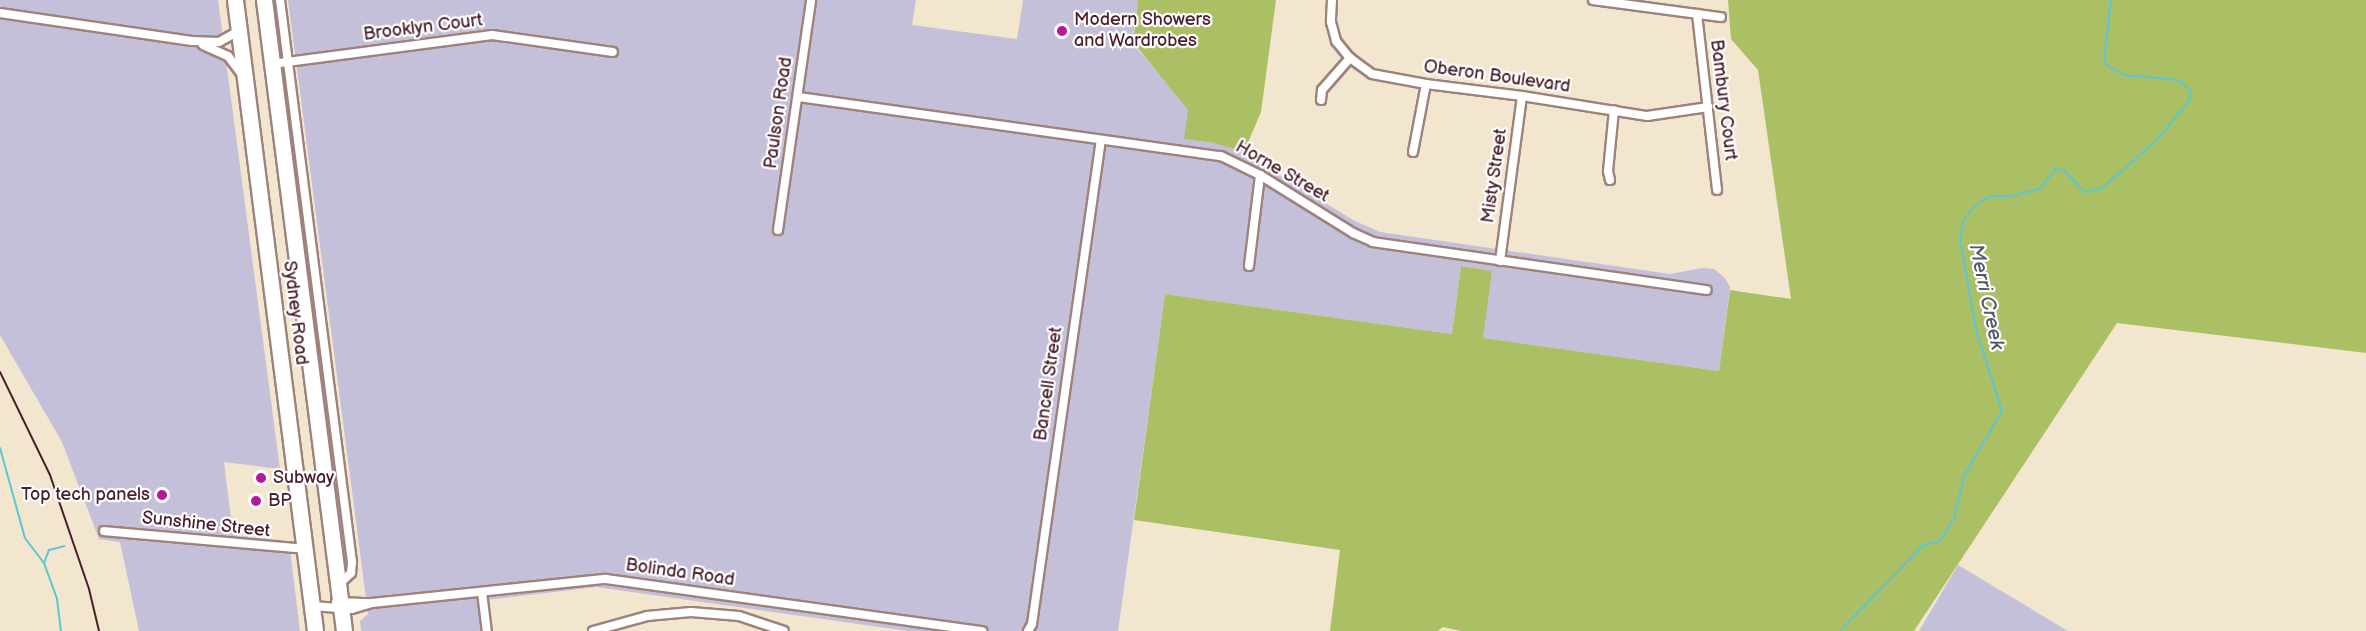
<!DOCTYPE html>
<html>
<head>
<meta charset="utf-8">
<style>
	body { margin:0 }
	#map { position:relative; width:2366px; height:631px; overflow:hidden; background:#f3e6ce; font-family:"Balsamiq Sans",sans-serif }
	div>[style] { position:absolute }
	.industrial>* { inset:0; background:#c5c0da }
	.green>* { inset:0; background:#abc065 }
	.stream>* { height:2px; margin:-1px; padding:0 1px; transform-origin:1px; border-radius:1px; background:#5bc6d5 }
	.roads { filter:drop-shadow(2px 0 #9e827c) drop-shadow(-2px 0 #9e827c) drop-shadow(0 2px #9e827c) drop-shadow(0 -2px #9e827c) }
	.street>* { height:8px; margin:-4px; padding:0 4px; transform-origin:4px; border-radius:4px; background:#fff }
	.highway>* { height:15px; margin:-7.5px; padding:0 7.5px; transform-origin:7.5px; border-radius:7.5px; background:#fff }
	.rail>* { height:2px; margin:-1px; padding:0 1px; transform-origin:1px; border-radius:1px; background:#4a1f2b }
	.dots>* { width:16px; height:16px; translate:-50% -50%; box-sizing:border-box; border:3px solid #fff; border-radius:50% }
	span { translate:-50% -50%; white-space:nowrap; text-align:center; line-height:1.15; -webkit-text-stroke:4.5px #fff; paint-order:stroke }
	.poi-label { font-size:18px; color:#4a1f2b }
	.left { translate:0 -50%; text-align:left }
	.right { translate:-100% -50%; text-align:right }
	.street-label { font-size:18px; color:#4a1f2b }
	.water-label { font-size:20px; color:#505966; font-style:italic }
</style>
</head>
<body>
<div id="map">
	<div class="industrial">
		<i style="clip-path:polygon(0 0,218px 0,280px 469px,224px 462px,233px 535px,289px 541px,300px 631px,139px 631px,120px 542px,99px 539px,62px 442px,0 335px)"></i>
		<i style="clip-path:polygon(288px 0,916px 0,912px 25px,1017px 39px,1023px 0,1138px 0,1132px 43px,1191px 110px,1185px 139px,1220px 144px,1244px 153px,1353px 220px,1380px 232px,1670px 274px,1702px 268px,1714px 269px,1725px 278px,1730px 287px,1719px 371px,1482px 338px,1491px 271px,1461px 266px,1452px 334px,1165px 294px,1118px 631px,908px 631px,596px 587px,478px 601px,481px 631px,361px 631px,360px 621px,368px 614px)"></i>
		<i style="clip-path:polygon(1958px 565px,2068px 631px,1919px 631px)"></i>
	</div>
	<div class="green">
		<i style="clip-path:polygon(1138px 0,1276px 0,1261px 112px,1244px 152px,1214px 143px,1184px 139px,1188px 110px,1133px 42px)"></i>
		<i style="clip-path:polygon(1728px 0,2366px 0,2366px 353px,2117px 323px,1914px 631px,1461px 631px,1443px 627px,1438px 631px,1330px 631px,1340px 550px,1134px 520px,1165px 294px,1452px 334px,1461px 266px,1492px 271px,1483px 338px,1719px 371px,1730px 290px,1791px 299px,1758px 70px,1731px 39px)"></i>
	</div>
	<div class="stream">
		<i style="left:0;top:448px;width:93px;rotate:74.5deg"></i>
		<i style="left:25px;top:538px;width:31px;rotate:53deg"></i>
		<i style="left:44px;top:563px;width:38px;rotate:70deg"></i>
		<i style="left:57px;top:599px;width:32px;rotate:83deg"></i>
		<i style="left:44px;top:563px;width:14px;rotate:-69deg"></i>
		<i style="left:49px;top:550px;width:16px;rotate:-14deg"></i>
		<i style="left:1840px;top:631px;width:120px;rotate:-46deg"></i>
		<i style="left:1923px;top:545px;width:17px;rotate:-13deg"></i>
		<i style="left:1940px;top:541px;width:26px;rotate:-58deg"></i>
		<i style="left:1954px;top:519px;width:44px;rotate:-76.9deg"></i>
		<i style="left:1964px;top:476px;width:75px;rotate:-59.7deg"></i>
		<i style="left:2002px;top:411px;width:82px;rotate:-107.8deg"></i>
		<i style="left:1977px;top:333px;width:95px;rotate:-100.4deg"></i>
		<i style="left:1960px;top:240px;width:19px;rotate:-81deg"></i>
		<i style="left:1963px;top:221px;width:15px;rotate:-53deg"></i>
		<i style="left:1972px;top:209px;width:21px;rotate:-37deg"></i>
		<i style="left:1989px;top:196px;width:21px"></i>
		<i style="left:2010px;top:196px;width:31px;rotate:-13deg"></i>
		<i style="left:2040px;top:189px;width:25px;rotate:-53deg"></i>
		<i style="left:2055px;top:169px;width:9px;rotate:6deg"></i>
		<i style="left:2064px;top:170px;width:30px;rotate:48deg"></i>
		<i style="left:2084px;top:192px;width:17px;rotate:-10deg"></i>
		<i style="left:2101px;top:189px;width:72px;rotate:-41deg"></i>
		<i style="left:2155px;top:142px;width:53px;rotate:-50.3deg"></i>
		<i style="left:2189px;top:101px;width:10px;rotate:-79deg"></i>
		<i style="left:2191px;top:91px;width:16px;rotate:-137deg"></i>
		<i style="left:2179px;top:80px;width:55px;rotate:-174.8deg"></i>
		<i style="left:2124px;top:75px;width:18px;rotate:-151deg"></i>
		<i style="left:2108px;top:66px;width:8px;rotate:-120deg"></i>
		<i style="left:2104px;top:59px;width:59px;rotate:-83.2deg"></i>
	</div>
	<div class="roads">
		<div class="street">
			<i style="left:280px;top:0;width:567px;rotate:82.7deg"></i>
			<i style="left:352px;top:562px;width:11px;rotate:95deg"></i>
			<i style="left:351px;top:573px;width:16px;rotate:137deg"></i>
			<i style="left:1332px;top:0;width:22px;rotate:93deg"></i>
			<i style="left:1331px;top:22px;width:20px;rotate:75deg"></i>
			<i style="left:1336px;top:41px;width:22px;rotate:51deg"></i>
			<i style="left:1350px;top:58px;width:27px;rotate:36deg"></i>
			<i style="left:1372px;top:74px;width:55px;rotate:10.5deg"></i>
			<i style="left:1426px;top:84px;width:97px;rotate:7.1deg"></i>
			<i style="left:1522px;top:96px;width:127px;rotate:9.1deg"></i>
			<i style="left:1647px;top:116px;width:62px;rotate:-8.4deg"></i>
			<i style="left:1593px;top:0;width:129px;rotate:7.6deg"></i>
			<i style="left:0;top:13px;width:194px;rotate:8.3deg"></i>
			<i style="left:192px;top:41px;width:27px;rotate:2deg"></i>
			<i style="left:219px;top:42px;width:23px;rotate:-29deg"></i>
			<i style="left:1697px;top:14px;width:177px;rotate:83.5deg"></i>
			<i style="left:203px;top:45px;width:27px;rotate:24deg"></i>
			<i style="left:228px;top:56px;width:21px;rotate:53deg"></i>
			<i style="left:272px;top:64px;width:222px;rotate:-7.5deg"></i>
			<i style="left:492px;top:35px;width:122px;rotate:8deg"></i>
			<i style="left:799px;top:97px;width:426px;rotate:8deg"></i>
			<i style="left:1221px;top:156px;width:43px;rotate:26deg"></i>
			<i style="left:1260px;top:175px;width:110px;rotate:31.9deg"></i>
			<i style="left:1353px;top:233px;width:22px;rotate:24deg"></i>
			<i style="left:1373px;top:242px;width:337px;rotate:8.2deg"></i>
			<i style="left:1321px;top:100px;width:10px;rotate:-84deg"></i>
			<i style="left:1322px;top:90px;width:43px;rotate:-48.8deg"></i>
			<i style="left:1413px;top:152px;width:69px;rotate:-79.2deg"></i>
			<i style="left:1610px;top:180px;width:9px;rotate:-103deg"></i>
			<i style="left:1608px;top:171px;width:61px;rotate:-84.4deg"></i>
			<i style="left:778px;top:230px;width:232px;rotate:-81.8deg"></i>
			<i style="left:1500px;top:261px;width:166px;rotate:-82.4deg"></i>
			<i style="left:1249px;top:266px;width:92px;rotate:-83.1deg"></i>
			<i style="left:104px;top:531px;width:202px;rotate:5.1deg"></i>
			<i style="left:482px;top:592px;width:39px;rotate:83deg"></i>
			<i style="left:336px;top:602px;width:35px;rotate:2deg"></i>
			<i style="left:312px;top:606px;width:40px;rotate:4.3deg"></i>
			<i style="left:352px;top:609px;width:21px;rotate:-17deg"></i>
			<i style="left:372px;top:603px;width:235px;rotate:-5.9deg"></i>
			<i style="left:606px;top:579px;width:380px;rotate:7.9deg"></i>
			<i style="left:593px;top:631px;width:56px;rotate:-15.5deg"></i>
			<i style="left:647px;top:616px;width:44px;rotate:-5.2deg"></i>
			<i style="left:691px;top:612px;width:48px;rotate:4.8deg"></i>
			<i style="left:739px;top:616px;width:47px;rotate:18.4deg"></i>
			<i style="left:1028px;top:631px;width:8px;rotate:-60deg"></i>
			<i style="left:1032px;top:624px;width:488px;rotate:-81.9deg"></i>
		</div>
		<div class="highway">
			<i style="left:235px;top:0;width:636px;rotate:82.77deg"></i>
			<i style="left:264px;top:0;width:636px;rotate:82.77deg"></i>
		</div>
	</div>
	<div class="rail">
		<i style="left:0;top:372px;width:114px;rotate:64.1deg"></i>
		<i style="left:50px;top:475px;width:120px;rotate:71.1deg"></i>
		<i style="left:89px;top:589px;width:43px;rotate:76.6deg"></i>
	</div>
	<div class="dots">
		<i style="left:1062px;top:31px;background:#b5179e"></i>
		<i style="left:261px;top:478px;background:#b5179e"></i>
		<i style="left:162px;top:495px;background:#b5179e"></i>
		<i style="left:256px;top:501px;background:#b5179e"></i>
	</div>
	<div class="poi-label">
		<span class="left" style="left:1074px;top:31px">Modern Showers<br>and Wardrobes</span>
		<span class="left" style="left:273px;top:478px">Subway</span>
		<span class="right" style="left:150px;top:495px">Top tech panels</span>
		<span class="left" style="left:268px;top:501px">BP</span>
	</div>
	<div class="street-label">
		<span style="left:423px;top:28px;rotate:-7deg">Brooklyn Court</span>
		<span style="left:1497px;top:77px;rotate:8deg">Oberon Boulevard</span>
		<span style="left:1723px;top:100px;rotate:83deg">Bambury Court</span>
		<span style="left:779px;top:113px;rotate:-82deg">Paulson Road</span>
		<span style="left:1282px;top:172px;rotate:30deg">Horne Street</span>
		<span style="left:1495px;top:176px;rotate:-82deg">Misty Street</span>
		<span style="left:295px;top:313px;rotate:83deg">Sydney Road</span>
		<span style="left:1049px;top:384px;rotate:-82deg">Bancell Street</span>
		<span style="left:206px;top:525px;rotate:6deg">Sunshine Street</span>
		<span style="left:680px;top:573px;rotate:8deg">Bolinda Road</span>
	</div>
	<div class="water-label">
		<span style="left:1986px;top:297px;rotate:78deg">Merri Creek</span>
	</div>
</div>
</body>
</html>
